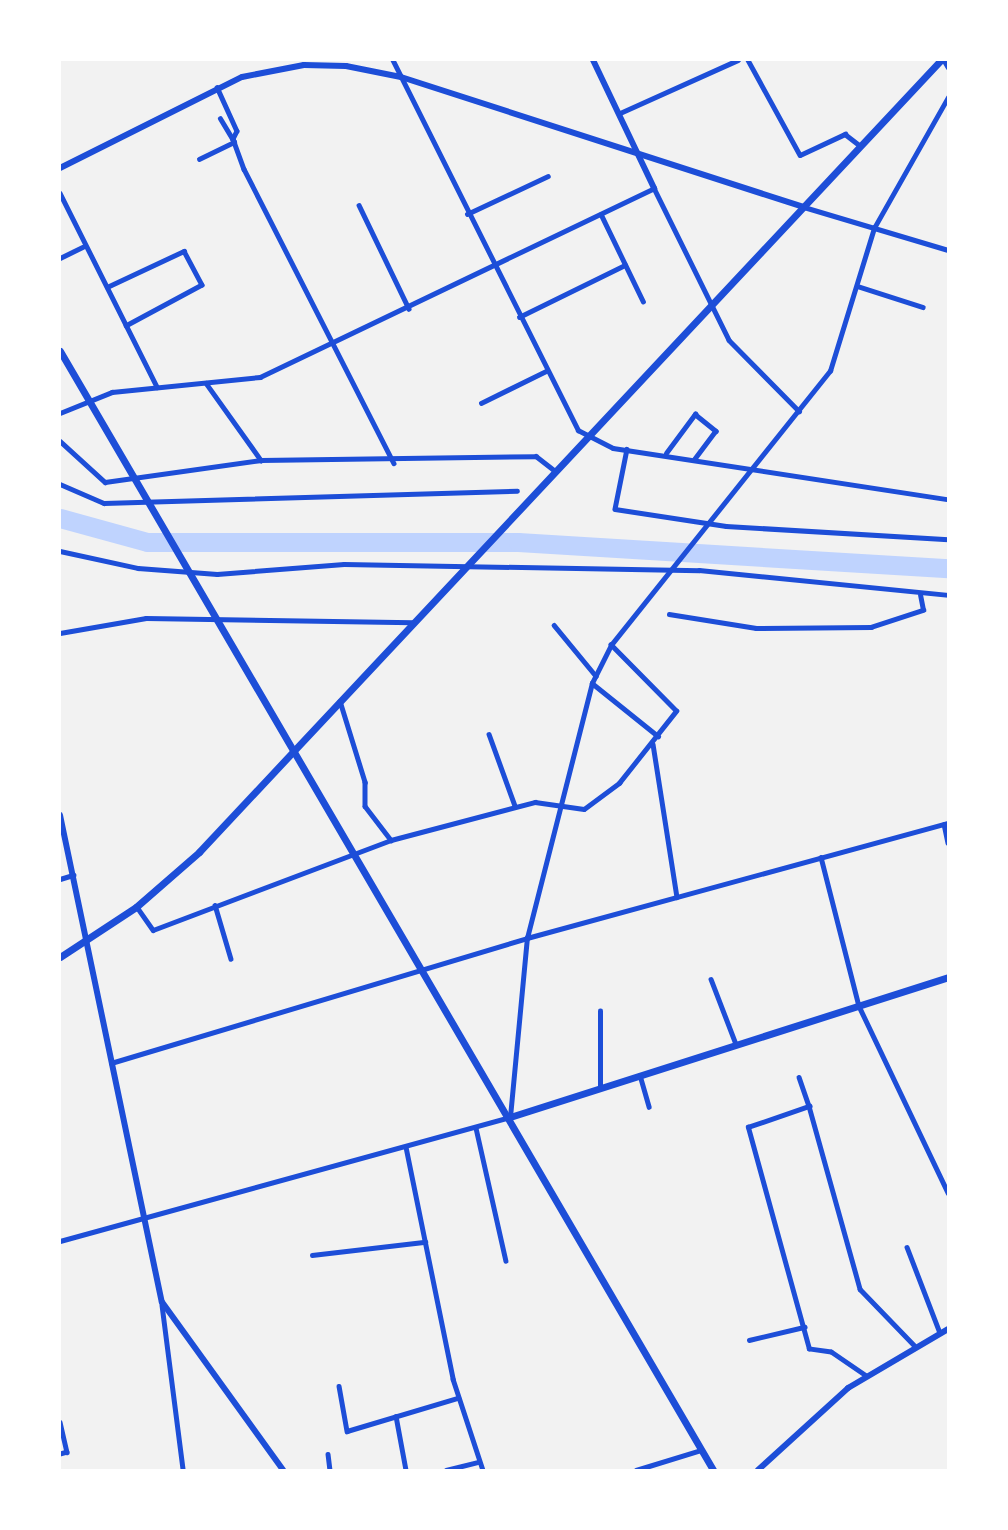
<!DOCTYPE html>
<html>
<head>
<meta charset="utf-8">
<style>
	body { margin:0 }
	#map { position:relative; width:1008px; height:1530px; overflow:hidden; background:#f2f2f2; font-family:Helvetica,sans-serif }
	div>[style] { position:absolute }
	.river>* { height:19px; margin:-9.5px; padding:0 9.5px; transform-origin:9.5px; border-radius:9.5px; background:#bfd3fe }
	.minor>* { height:4.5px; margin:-2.25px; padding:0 2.25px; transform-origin:2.25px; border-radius:2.25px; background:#1d4ed8 }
	.tertiary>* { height:6px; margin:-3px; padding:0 3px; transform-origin:3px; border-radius:3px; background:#1d4ed8 }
	.secondary>* { height:7px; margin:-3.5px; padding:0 3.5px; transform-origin:3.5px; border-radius:3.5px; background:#1d4ed8 }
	span { translate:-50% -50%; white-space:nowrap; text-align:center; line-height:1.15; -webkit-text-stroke:7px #fff; paint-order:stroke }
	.frame { position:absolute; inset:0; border:61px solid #fff; pointer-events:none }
</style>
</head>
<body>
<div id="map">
	<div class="river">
		<i style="left:60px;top:518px;width:90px;rotate:15.4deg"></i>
		<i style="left:147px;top:542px;width:371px"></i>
		<i style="left:518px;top:542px;width:431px;rotate:3.5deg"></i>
	</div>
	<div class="minor">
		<i style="left:393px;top:60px;width:414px;rotate:63.4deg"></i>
		<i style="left:578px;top:430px;width:39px;rotate:27deg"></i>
		<i style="left:613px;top:448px;width:339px;rotate:8.7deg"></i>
		<i style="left:748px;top:60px;width:108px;rotate:61.3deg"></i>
		<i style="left:800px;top:155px;width:50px;rotate:-25deg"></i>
		<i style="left:845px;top:134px;width:18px;rotate:38deg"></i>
		<i style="left:944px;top:60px;width:8px;rotate:60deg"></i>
		<i style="left:217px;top:87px;width:48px;rotate:65.6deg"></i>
		<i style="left:237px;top:131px;width:9px;rotate:117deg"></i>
		<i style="left:233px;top:139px;width:32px;rotate:70deg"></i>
		<i style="left:244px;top:169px;width:330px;rotate:63deg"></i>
		<i style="left:620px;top:113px;width:129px;rotate:-24.2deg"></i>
		<i style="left:199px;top:159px;width:39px;rotate:-26deg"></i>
		<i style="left:234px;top:142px;width:27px;rotate:-121deg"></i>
		<i style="left:60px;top:193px;width:217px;rotate:63.4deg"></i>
		<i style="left:359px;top:205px;width:115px;rotate:64.3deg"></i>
		<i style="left:804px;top:207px;width:150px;rotate:16.6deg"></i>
		<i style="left:467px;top:214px;width:89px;rotate:-25.1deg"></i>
		<i style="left:601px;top:214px;width:97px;rotate:64.2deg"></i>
		<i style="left:60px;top:258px;width:25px;rotate:-26deg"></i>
		<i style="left:857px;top:286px;width:69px;rotate:17.7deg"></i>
		<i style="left:107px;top:287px;width:85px;rotate:-25.1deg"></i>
		<i style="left:184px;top:251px;width:38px;rotate:62deg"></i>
		<i style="left:202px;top:285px;width:86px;rotate:151.7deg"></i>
		<i style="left:519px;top:317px;width:118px;rotate:-26.1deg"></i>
		<i style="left:206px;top:383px;width:95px;rotate:54.5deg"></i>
		<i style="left:481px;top:403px;width:72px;rotate:-26.2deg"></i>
		<i style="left:60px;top:413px;width:56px;rotate:-22deg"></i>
		<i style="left:112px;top:392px;width:149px;rotate:-5.8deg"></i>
		<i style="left:260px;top:377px;width:437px;rotate:-25.6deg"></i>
		<i style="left:654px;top:188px;width:169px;rotate:63.7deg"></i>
		<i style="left:729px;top:340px;width:100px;rotate:45.4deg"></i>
		<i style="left:60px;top:441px;width:61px;rotate:42.3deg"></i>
		<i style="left:105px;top:482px;width:158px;rotate:-8deg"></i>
		<i style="left:261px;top:460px;width:275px;rotate:-0.8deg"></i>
		<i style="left:536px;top:456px;width:24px;rotate:38deg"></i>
		<i style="left:627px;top:449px;width:61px;rotate:101.3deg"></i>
		<i style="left:615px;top:509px;width:112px;rotate:8.7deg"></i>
		<i style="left:726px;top:526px;width:222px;rotate:3.4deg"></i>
		<i style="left:666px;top:453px;width:49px;rotate:-53.4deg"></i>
		<i style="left:695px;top:414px;width:27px;rotate:39deg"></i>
		<i style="left:716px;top:431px;width:35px;rotate:127deg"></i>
		<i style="left:60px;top:484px;width:48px;rotate:23.4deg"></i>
		<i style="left:104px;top:503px;width:413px;rotate:-1.7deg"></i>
		<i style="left:60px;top:551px;width:80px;rotate:12.3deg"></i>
		<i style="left:138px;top:568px;width:79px;rotate:4.3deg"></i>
		<i style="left:217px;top:574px;width:127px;rotate:-4.5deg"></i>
		<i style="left:344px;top:564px;width:355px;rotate:1deg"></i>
		<i style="left:699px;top:570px;width:250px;rotate:5.7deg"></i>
		<i style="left:669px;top:614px;width:88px;rotate:9.1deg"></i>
		<i style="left:756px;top:628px;width:115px;rotate:-0.5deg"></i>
		<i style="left:871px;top:627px;width:55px;rotate:-18.1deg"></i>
		<i style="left:923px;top:610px;width:15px;rotate:-101deg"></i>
		<i style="left:554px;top:625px;width:66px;rotate:50.5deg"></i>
		<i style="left:60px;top:633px;width:87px;rotate:-9.9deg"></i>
		<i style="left:146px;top:618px;width:266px;rotate:0.9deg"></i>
		<i style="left:592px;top:683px;width:85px;rotate:38.8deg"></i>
		<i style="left:340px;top:701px;width:85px;rotate:72.8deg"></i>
		<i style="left:365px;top:782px;width:24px;rotate:90deg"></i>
		<i style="left:365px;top:806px;width:43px;rotate:52.6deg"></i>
		<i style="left:489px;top:734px;width:77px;rotate:70.1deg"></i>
		<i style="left:653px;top:744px;width:155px;rotate:81.1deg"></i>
		<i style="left:944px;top:824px;width:19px;rotate:78deg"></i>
		<i style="left:821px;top:857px;width:154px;rotate:75.7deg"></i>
		<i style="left:859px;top:1006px;width:207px;rotate:64.5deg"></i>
		<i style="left:60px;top:879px;width:14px;rotate:-17deg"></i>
		<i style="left:215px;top:905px;width:56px;rotate:73.5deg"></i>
		<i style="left:137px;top:907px;width:28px;rotate:55deg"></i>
		<i style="left:153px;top:930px;width:254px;rotate:-20.7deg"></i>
		<i style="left:391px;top:840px;width:149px;rotate:-14.8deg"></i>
		<i style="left:535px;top:802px;width:49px;rotate:8.1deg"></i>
		<i style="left:584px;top:809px;width:44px;rotate:-36.6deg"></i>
		<i style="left:619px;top:783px;width:92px;rotate:-51.6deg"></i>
		<i style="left:676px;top:711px;width:93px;rotate:-134.6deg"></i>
		<i style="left:711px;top:979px;width:70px;rotate:69deg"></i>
		<i style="left:111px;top:1063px;width:434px;rotate:-16.7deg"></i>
		<i style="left:527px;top:938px;width:436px;rotate:-15.3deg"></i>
		<i style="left:640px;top:1075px;width:33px;rotate:74deg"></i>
		<i style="left:799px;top:1077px;width:31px;rotate:71deg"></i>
		<i style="left:600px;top:1088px;width:77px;rotate:-90deg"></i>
		<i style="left:476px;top:1128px;width:136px;rotate:77.3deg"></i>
		<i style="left:406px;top:1147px;width:237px;rotate:78.5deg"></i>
		<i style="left:453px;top:1379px;width:96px;rotate:71.8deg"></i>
		<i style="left:60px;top:1241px;width:467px;rotate:-15.4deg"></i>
		<i style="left:510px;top:1117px;width:180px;rotate:-84.6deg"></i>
		<i style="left:527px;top:938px;width:263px;rotate:-75.7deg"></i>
		<i style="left:592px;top:683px;width:42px;rotate:-63.4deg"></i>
		<i style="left:611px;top:645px;width:351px;rotate:-51.4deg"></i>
		<i style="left:830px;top:371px;width:150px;rotate:-72.9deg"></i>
		<i style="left:874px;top:228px;width:150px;rotate:-60.5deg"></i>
		<i style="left:907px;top:1247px;width:92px;rotate:69deg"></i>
		<i style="left:312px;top:1255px;width:114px;rotate:-6.6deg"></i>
		<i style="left:162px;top:1305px;width:166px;rotate:82.7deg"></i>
		<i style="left:749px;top:1340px;width:57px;rotate:-13.3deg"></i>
		<i style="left:866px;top:1376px;width:42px;rotate:-145.6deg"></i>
		<i style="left:831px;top:1352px;width:22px;rotate:-172deg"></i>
		<i style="left:809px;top:1349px;width:230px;rotate:-105.4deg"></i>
		<i style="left:748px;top:1127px;width:65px;rotate:-19deg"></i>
		<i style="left:809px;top:1106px;width:190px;rotate:74.4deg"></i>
		<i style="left:860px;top:1289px;width:78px;rotate:46deg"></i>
		<i style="left:339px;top:1386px;width:46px;rotate:79.9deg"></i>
		<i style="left:347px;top:1431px;width:116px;rotate:-16.6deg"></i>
		<i style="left:396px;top:1416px;width:55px;rotate:79.5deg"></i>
		<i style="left:60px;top:1422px;width:31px;rotate:77deg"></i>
		<i style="left:67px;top:1452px;width:7px;rotate:164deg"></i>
		<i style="left:328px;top:1454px;width:16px;rotate:83deg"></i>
		<i style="left:446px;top:1470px;width:33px;rotate:-14deg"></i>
		<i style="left:636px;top:1470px;width:68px;rotate:-17.1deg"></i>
	</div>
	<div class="tertiary">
		<i style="left:593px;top:60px;width:142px;rotate:64.5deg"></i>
		<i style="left:60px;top:168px;width:203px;rotate:-26.6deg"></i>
		<i style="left:242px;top:77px;width:63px;rotate:-11deg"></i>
		<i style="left:304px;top:65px;width:42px;rotate:1.4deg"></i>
		<i style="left:346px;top:66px;width:56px;rotate:11.3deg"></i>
		<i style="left:401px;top:77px;width:422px;rotate:17.9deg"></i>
		<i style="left:60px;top:815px;width:498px;rotate:78.2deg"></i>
		<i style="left:162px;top:1302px;width:207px;rotate:54.2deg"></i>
		<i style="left:758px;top:1470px;width:122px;rotate:-42.3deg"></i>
		<i style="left:848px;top:1388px;width:116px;rotate:-30.5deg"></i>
	</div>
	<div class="secondary">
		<i style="left:60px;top:351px;width:1296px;rotate:59.73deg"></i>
		<i style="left:60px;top:957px;width:91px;rotate:-33.3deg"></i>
		<i style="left:136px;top:907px;width:84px;rotate:-41.1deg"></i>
		<i style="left:199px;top:852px;width:1085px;rotate:-46.87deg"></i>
		<i style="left:510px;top:1117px;width:460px;rotate:-17.7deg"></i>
	</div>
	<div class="frame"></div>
</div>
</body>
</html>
